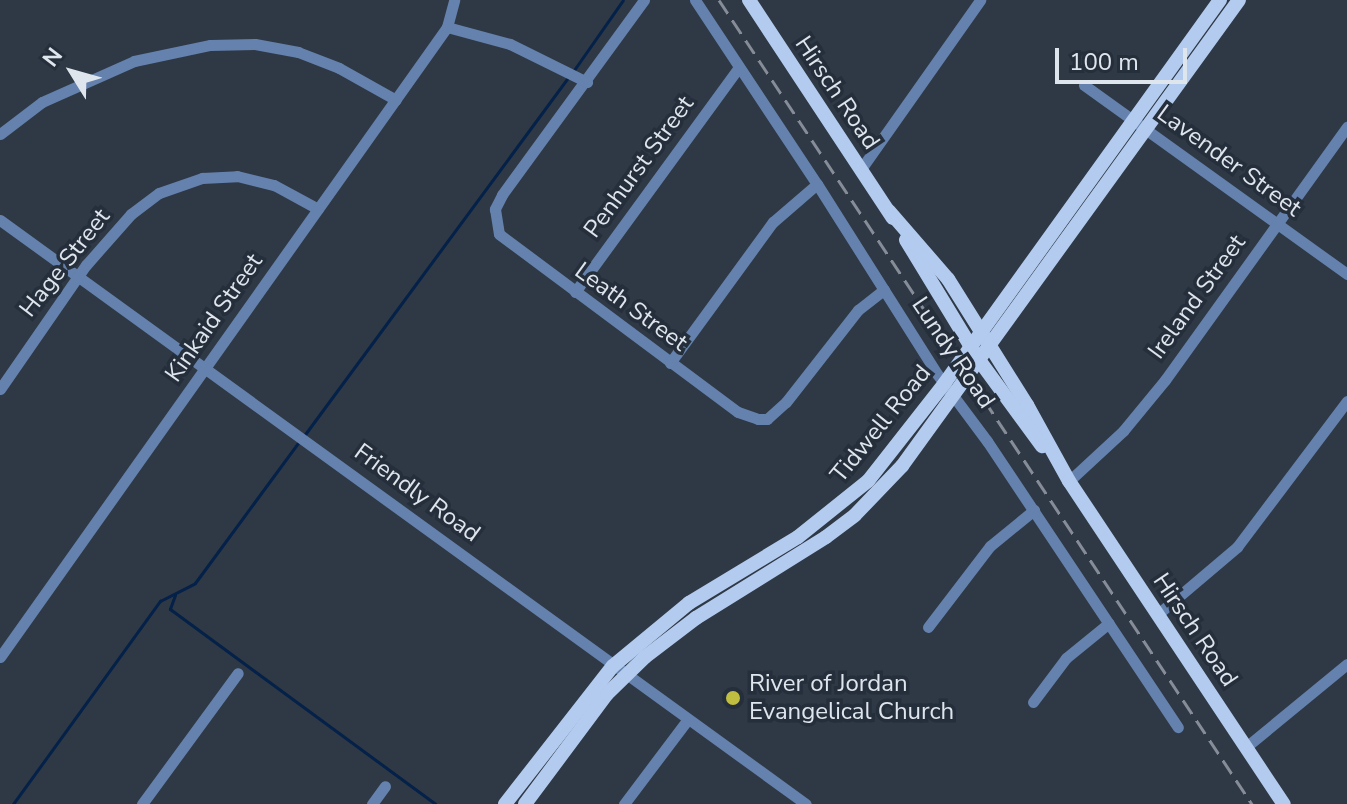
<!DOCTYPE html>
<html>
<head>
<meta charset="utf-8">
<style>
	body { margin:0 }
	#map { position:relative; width:1347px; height:804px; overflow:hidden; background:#2f3845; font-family:"Nunito Sans",sans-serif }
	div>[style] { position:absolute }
	.stream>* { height:3px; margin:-1.5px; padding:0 1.5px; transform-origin:1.5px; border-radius:1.5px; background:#032149 }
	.minor>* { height:11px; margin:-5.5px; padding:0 5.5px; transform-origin:5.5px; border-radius:5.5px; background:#6482ad }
	.major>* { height:14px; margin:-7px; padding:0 7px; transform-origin:7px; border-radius:7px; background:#b2cbee }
	.rail>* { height:3px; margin-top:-1.5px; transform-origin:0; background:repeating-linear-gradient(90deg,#868d98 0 16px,transparent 0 24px) }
	.dots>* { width:22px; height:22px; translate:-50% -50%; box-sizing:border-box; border:4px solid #252e3b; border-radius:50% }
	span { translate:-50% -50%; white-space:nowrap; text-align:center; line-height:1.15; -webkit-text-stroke:7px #252e3b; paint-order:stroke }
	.street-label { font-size:24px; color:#dfe5ed }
	.poi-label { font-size:24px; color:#dfe5ed }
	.left { translate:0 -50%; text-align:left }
	.north { position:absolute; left:32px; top:32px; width:80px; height:80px; -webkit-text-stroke:6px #252e3b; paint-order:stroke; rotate:307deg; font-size:22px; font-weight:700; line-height:32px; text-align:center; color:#dfe5ed }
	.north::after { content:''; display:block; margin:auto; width:28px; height:36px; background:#dfe5ed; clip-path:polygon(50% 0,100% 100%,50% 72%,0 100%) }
	.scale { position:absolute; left:1055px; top:48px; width:132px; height:36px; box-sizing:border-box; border:4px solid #dfe5ed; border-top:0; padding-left:10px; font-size:24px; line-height:28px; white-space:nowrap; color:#dfe5ed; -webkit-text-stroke:6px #252e3b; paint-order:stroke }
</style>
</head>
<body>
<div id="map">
	<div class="stream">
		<i style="left:574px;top:70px;width:85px;rotate:-55deg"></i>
		<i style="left:303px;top:437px;width:448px;rotate:-53.6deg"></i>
		<i style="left:175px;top:595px;width:15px;rotate:110deg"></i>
		<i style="left:170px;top:609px;width:329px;rotate:36.3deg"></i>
		<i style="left:13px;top:804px;width:251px;rotate:-54.1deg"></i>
		<i style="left:160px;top:601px;width:39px;rotate:-27deg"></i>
		<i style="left:195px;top:583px;width:174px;rotate:-53.7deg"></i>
	</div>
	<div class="minor">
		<i style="left:644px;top:0;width:241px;rotate:126.1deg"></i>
		<i style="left:502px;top:195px;width:16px;rotate:117deg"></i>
		<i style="left:495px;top:209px;width:25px;rotate:81deg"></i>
		<i style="left:499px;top:234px;width:298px;rotate:36.7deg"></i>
		<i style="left:738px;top:412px;width:21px;rotate:19deg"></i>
		<i style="left:758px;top:419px;width:9px"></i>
		<i style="left:767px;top:419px;width:25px;rotate:-42deg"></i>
		<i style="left:786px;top:402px;width:117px;rotate:-52deg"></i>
		<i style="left:858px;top:310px;width:33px;rotate:-38deg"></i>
		<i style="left:695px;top:0;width:221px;rotate:56.5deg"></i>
		<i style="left:817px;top:184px;width:225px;rotate:57.7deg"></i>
		<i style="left:937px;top:374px;width:84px;rotate:53.3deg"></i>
		<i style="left:987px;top:441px;width:344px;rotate:56.3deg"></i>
		<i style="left:447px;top:27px;width:65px;rotate:15.1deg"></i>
		<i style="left:510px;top:44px;width:86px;rotate:26.3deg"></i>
		<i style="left:1084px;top:85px;width:324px;rotate:35.7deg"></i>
		<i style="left:0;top:134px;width:53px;rotate:-37.3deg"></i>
		<i style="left:42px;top:102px;width:101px;rotate:-24deg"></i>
		<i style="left:134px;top:61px;width:78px;rotate:-11.9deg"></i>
		<i style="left:210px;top:45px;width:45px;rotate:-1.3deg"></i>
		<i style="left:255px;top:44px;width:44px;rotate:10.5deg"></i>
		<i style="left:298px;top:52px;width:44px;rotate:21.3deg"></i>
		<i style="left:339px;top:68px;width:65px;rotate:29.3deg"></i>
		<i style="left:861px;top:169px;width:207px;rotate:-54.8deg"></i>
		<i style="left:0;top:220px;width:995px;rotate:35.93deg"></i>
		<i style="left:575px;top:292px;width:278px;rotate:-53.9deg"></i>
		<i style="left:670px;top:363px;width:175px;rotate:-53.9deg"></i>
		<i style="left:773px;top:222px;width:58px;rotate:-40.8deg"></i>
		<i style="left:0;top:389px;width:151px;rotate:-55.3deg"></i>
		<i style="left:86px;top:265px;width:68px;rotate:-48.6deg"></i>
		<i style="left:131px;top:214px;width:35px;rotate:-37deg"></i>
		<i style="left:159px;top:193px;width:46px;rotate:-19.2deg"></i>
		<i style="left:202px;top:178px;width:35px;rotate:-3deg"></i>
		<i style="left:237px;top:176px;width:38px;rotate:14deg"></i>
		<i style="left:274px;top:185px;width:50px;rotate:28.6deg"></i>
		<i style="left:1069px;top:481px;width:74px;rotate:-42.8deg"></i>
		<i style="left:1123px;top:431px;width:66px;rotate:-50.5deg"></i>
		<i style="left:1165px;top:380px;width:312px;rotate:-54.3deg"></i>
		<i style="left:1158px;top:614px;width:104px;rotate:-40.3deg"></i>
		<i style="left:1237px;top:547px;width:183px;rotate:-53deg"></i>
		<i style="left:928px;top:627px;width:102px;rotate:-52.6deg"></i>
		<i style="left:990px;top:546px;width:57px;rotate:-39.3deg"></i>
		<i style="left:0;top:657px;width:772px;rotate:-54.64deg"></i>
		<i style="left:447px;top:27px;width:28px;rotate:-75deg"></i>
		<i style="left:1033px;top:702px;width:55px;rotate:-53.1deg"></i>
		<i style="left:1066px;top:658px;width:55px;rotate:-39.1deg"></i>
		<i style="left:1246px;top:747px;width:131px;rotate:-39.4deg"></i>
		<i style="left:142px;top:804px;width:162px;rotate:-53.8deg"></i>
		<i style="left:372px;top:804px;width:22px;rotate:-54deg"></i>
		<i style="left:624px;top:804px;width:106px;rotate:-53deg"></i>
	</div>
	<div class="major">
		<i style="left:749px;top:0;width:261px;rotate:56.6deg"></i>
		<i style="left:889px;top:211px;width:90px;rotate:49.1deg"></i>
		<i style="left:948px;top:279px;width:149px;rotate:57.9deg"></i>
		<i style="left:1027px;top:405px;width:87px;rotate:61.1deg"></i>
		<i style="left:1069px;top:481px;width:388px;rotate:56.4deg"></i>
		<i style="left:906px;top:240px;width:140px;rotate:58.7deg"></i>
		<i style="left:979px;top:360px;width:107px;rotate:53.8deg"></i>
		<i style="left:505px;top:804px;width:175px;rotate:-52deg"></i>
		<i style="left:613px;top:666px;width:99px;rotate:-39.7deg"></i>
		<i style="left:689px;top:603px;width:127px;rotate:-31.2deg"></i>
		<i style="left:798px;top:537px;width:90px;rotate:-38.7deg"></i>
		<i style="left:868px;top:481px;width:123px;rotate:-51.9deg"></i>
		<i style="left:944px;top:384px;width:473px;rotate:-54.3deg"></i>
		<i style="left:525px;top:804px;width:137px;rotate:-53.3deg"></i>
		<i style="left:607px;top:694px;width:53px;rotate:-44.2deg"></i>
		<i style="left:645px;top:657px;width:64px;rotate:-37.4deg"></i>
		<i style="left:696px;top:618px;width:153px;rotate:-31.9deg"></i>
		<i style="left:826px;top:537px;width:36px;rotate:-37deg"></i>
		<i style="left:855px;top:515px;width:68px;rotate:-46.2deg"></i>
		<i style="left:902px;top:466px;width:575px;rotate:-54.13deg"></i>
	</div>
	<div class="rail">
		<i style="left:719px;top:0;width:965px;rotate:56.46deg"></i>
	</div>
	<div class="dots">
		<i style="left:733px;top:698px;background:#c0be40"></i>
	</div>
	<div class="street-label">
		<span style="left:837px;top:93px;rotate:56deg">Hirsch Road</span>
		<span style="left:1229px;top:161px;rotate:36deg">Lavender Street</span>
		<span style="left:639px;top:167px;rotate:-54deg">Penhurst Street</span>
		<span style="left:65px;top:263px;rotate:-52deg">Hage Street</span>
		<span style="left:1197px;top:297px;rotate:-54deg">Ireland Street</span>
		<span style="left:631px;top:307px;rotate:36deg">Leath Street</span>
		<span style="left:214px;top:318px;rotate:-55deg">Kinkaid Street</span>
		<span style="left:953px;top:353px;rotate:56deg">Lundy Road</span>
		<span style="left:881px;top:424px;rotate:-51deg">Tidwell Road</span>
		<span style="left:417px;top:493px;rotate:36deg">Friendly Road</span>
		<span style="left:1195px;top:630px;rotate:56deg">Hirsch Road</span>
	</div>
	<div class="poi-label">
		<span class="left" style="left:749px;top:698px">River of Jordan<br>Evangelical Church</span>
	</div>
	<div class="north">N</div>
	<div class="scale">100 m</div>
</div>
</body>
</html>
